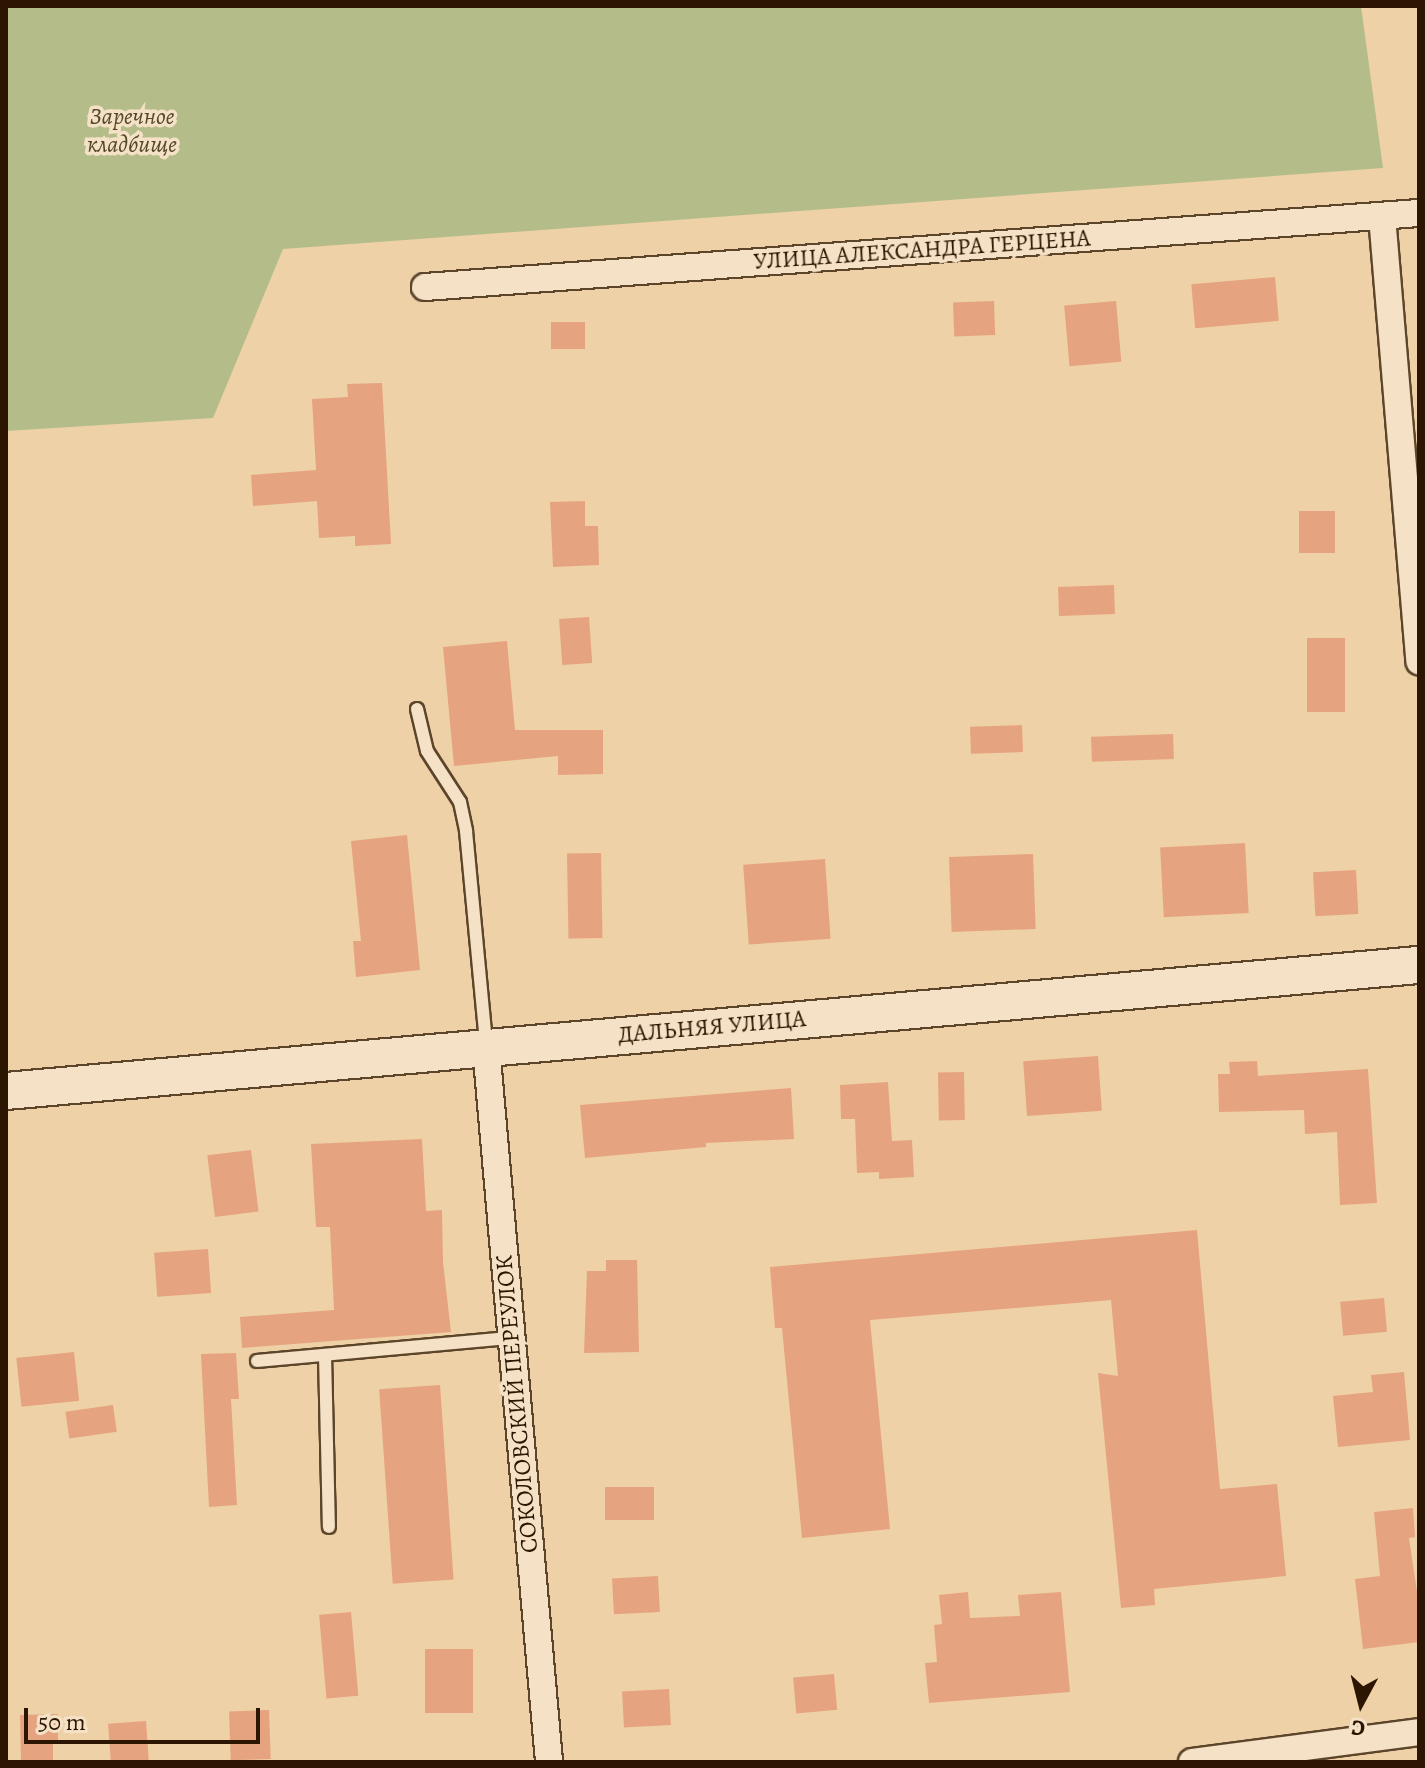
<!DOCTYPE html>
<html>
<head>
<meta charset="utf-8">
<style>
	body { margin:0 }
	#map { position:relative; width:1425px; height:1768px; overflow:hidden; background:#eed1a7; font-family:Alegreya,serif }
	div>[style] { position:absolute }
	.green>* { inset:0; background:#b4bd8a }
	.building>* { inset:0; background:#e6a37f; transform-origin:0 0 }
	.roads { filter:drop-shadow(2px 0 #5c452a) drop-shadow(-2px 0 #5c452a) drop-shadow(0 2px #5c452a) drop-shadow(0 -2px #5c452a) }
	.lane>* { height:12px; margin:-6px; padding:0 6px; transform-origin:6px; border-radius:6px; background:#f4e1c6 }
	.street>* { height:26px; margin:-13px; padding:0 13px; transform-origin:13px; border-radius:13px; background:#f4e1c6 }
	.secondary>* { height:36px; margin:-18px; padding:0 18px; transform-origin:18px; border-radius:18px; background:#f4e1c6 }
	span { translate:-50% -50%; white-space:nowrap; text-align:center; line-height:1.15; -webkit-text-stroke:7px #f4e1c6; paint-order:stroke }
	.park-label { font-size:24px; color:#55482a; font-style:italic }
	.street-label { font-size:24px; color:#2c1601 }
	.frame { position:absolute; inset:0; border:8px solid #2c1601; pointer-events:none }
	.north { position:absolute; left:1321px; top:1664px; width:80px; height:80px; -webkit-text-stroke:6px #f4e1c6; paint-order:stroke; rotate:187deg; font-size:22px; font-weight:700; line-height:32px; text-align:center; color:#2c1601 }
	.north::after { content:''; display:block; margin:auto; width:28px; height:36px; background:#2c1601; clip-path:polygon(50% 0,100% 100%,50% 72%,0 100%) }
	.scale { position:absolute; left:24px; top:1708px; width:236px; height:36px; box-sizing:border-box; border:4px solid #2c1601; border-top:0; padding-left:10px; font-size:24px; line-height:28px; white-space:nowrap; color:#2c1601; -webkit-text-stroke:6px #f4e1c6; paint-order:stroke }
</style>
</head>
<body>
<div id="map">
	<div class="green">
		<i style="clip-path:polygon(6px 6px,1361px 6px,1383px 168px,283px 249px,213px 418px,6px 431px)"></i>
	</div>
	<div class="building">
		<i style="left:1275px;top:277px;width:44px;height:84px;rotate:85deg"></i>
		<i style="left:994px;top:301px;width:34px;height:41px;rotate:88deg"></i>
		<i style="left:1116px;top:301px;width:61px;height:52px;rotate:85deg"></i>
		<i style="left:585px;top:322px;width:27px;height:34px;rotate:90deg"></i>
		<i style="clip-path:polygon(382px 383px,391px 544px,355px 546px,355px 536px,319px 538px,317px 501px,253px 506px,251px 475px,316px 470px,312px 399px,348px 397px,347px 384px)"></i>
		<i style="clip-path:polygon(585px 501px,585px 526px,598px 526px,599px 565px,553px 567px,550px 502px)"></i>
		<i style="left:1299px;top:511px;width:36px;height:42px"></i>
		<i style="left:1114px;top:585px;width:29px;height:56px;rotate:88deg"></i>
		<i style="left:589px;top:617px;width:46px;height:30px;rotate:86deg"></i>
		<i style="left:1307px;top:638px;width:38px;height:74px"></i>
		<i style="clip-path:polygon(507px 641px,515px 730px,603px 730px,603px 774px,558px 775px,558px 756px,454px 766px,443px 647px)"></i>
		<i style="left:1022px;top:725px;width:27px;height:52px;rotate:88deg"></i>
		<i style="left:1173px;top:734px;width:25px;height:82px;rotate:88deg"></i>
		<i style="clip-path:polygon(407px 835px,420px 970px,356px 977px,353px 941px,361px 941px,351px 841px)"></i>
		<i style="left:1245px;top:843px;width:70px;height:85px;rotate:87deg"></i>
		<i style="left:601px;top:853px;width:85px;height:34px;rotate:89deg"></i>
		<i style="left:1033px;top:854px;width:75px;height:84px;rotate:88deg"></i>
		<i style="left:825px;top:859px;width:80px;height:82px;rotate:86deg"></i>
		<i style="left:1356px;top:870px;width:44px;height:43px;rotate:87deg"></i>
		<i style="left:1098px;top:1056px;width:55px;height:75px;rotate:86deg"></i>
		<i style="clip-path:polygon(1257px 1061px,1258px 1076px,1368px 1069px,1377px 1203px,1340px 1205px,1337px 1132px,1305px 1134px,1304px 1110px,1219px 1112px,1218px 1074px,1230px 1074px,1229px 1062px)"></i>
		<i style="left:964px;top:1072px;width:48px;height:26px;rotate:89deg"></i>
		<i style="clip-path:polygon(888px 1082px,892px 1141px,912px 1140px,914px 1177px,879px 1179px,879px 1172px,857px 1173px,855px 1119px,841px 1119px,840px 1085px)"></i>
		<i style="clip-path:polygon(791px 1088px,794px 1139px,706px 1143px,706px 1147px,585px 1158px,580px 1105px)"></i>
		<i style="clip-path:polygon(422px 1139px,426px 1211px,442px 1210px,443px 1262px,451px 1332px,242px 1348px,240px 1317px,334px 1310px,330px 1227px,316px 1227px,311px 1144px)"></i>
		<i style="left:251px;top:1150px;width:62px;height:44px;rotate:83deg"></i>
		<i style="clip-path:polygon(1197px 1230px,1220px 1489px,1277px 1484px,1286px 1576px,1154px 1589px,1155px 1605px,1121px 1608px,1098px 1373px,1118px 1376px,1111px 1300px,870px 1320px,890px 1529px,802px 1538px,782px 1328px,775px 1328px,770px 1267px)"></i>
		<i style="left:208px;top:1249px;width:44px;height:54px;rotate:86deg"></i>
		<i style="clip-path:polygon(606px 1260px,637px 1260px,639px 1352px,584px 1353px,587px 1271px,606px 1271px)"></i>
		<i style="left:1384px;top:1298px;width:34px;height:44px;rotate:85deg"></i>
		<i style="left:74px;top:1352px;width:49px;height:58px;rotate:84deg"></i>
		<i style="clip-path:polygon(236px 1353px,239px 1399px,231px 1399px,237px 1505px,209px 1507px,201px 1354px)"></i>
		<i style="clip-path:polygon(1404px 1372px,1410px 1440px,1338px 1447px,1333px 1396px,1373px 1392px,1371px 1375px)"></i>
		<i style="left:440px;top:1385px;width:195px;height:61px;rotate:86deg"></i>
		<i style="left:113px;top:1405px;width:27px;height:48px;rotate:82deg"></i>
		<i style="left:605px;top:1487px;width:49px;height:33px"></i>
		<i style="clip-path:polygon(1413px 1508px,1415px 1537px,1409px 1538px,1419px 1605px,1419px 1642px,1363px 1649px,1355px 1579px,1380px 1576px,1374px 1512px)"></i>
		<i style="left:658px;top:1576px;width:36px;height:46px;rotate:87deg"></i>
		<i style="clip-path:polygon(968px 1592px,970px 1618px,1020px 1616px,1018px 1595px,1061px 1592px,1070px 1692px,929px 1703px,925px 1663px,937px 1662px,934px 1625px,942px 1624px,939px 1595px)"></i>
		<i style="left:351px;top:1612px;width:84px;height:32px;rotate:85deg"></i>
		<i style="left:425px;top:1649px;width:48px;height:64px"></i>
		<i style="left:834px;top:1674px;width:36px;height:41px;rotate:85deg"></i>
		<i style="left:669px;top:1689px;width:36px;height:47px;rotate:87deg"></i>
		<i style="left:269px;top:1710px;width:49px;height:40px;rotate:88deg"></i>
		<i style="clip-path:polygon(58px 1714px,58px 1742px,53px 1742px,53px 1762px,21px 1762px,20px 1715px)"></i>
		<i style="left:146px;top:1721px;width:41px;height:38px;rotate:86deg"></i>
	</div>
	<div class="roads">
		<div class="lane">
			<i style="left:417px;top:709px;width:43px;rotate:76.6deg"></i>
			<i style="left:427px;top:751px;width:61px;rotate:57.1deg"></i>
			<i style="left:460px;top:802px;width:30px;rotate:78deg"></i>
			<i style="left:466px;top:831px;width:214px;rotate:84.6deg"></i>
			<i style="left:325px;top:1355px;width:172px;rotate:88.7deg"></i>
			<i style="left:257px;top:1361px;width:255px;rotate:-5.2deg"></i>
		</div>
		<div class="street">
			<i style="left:1382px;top:216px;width:447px;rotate:85.2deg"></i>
			<i style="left:425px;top:287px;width:997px;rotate:-4.26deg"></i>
			<i style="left:486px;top:1047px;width:718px;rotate:84.96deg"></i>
			<i style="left:1192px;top:1762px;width:229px;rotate:-7.5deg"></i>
		</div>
		<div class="secondary">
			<i style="left:6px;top:1091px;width:1419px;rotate:-5.1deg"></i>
		</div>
	</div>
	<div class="park-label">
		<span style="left:132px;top:131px">Заречное<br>кладбище</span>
	</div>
	<div class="street-label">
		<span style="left:922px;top:250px;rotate:-4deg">УЛИЦА АЛЕКСАНДРА ГЕРЦЕНА</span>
		<span style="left:712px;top:1027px;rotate:-5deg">ДАЛЬНЯЯ УЛИЦА</span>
		<span style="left:517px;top:1404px;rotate:-95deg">СОКОЛОВСКИЙ ПЕРЕУЛОК</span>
	</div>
	<div class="frame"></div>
	<div class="north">С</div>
	<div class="scale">50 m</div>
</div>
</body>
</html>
